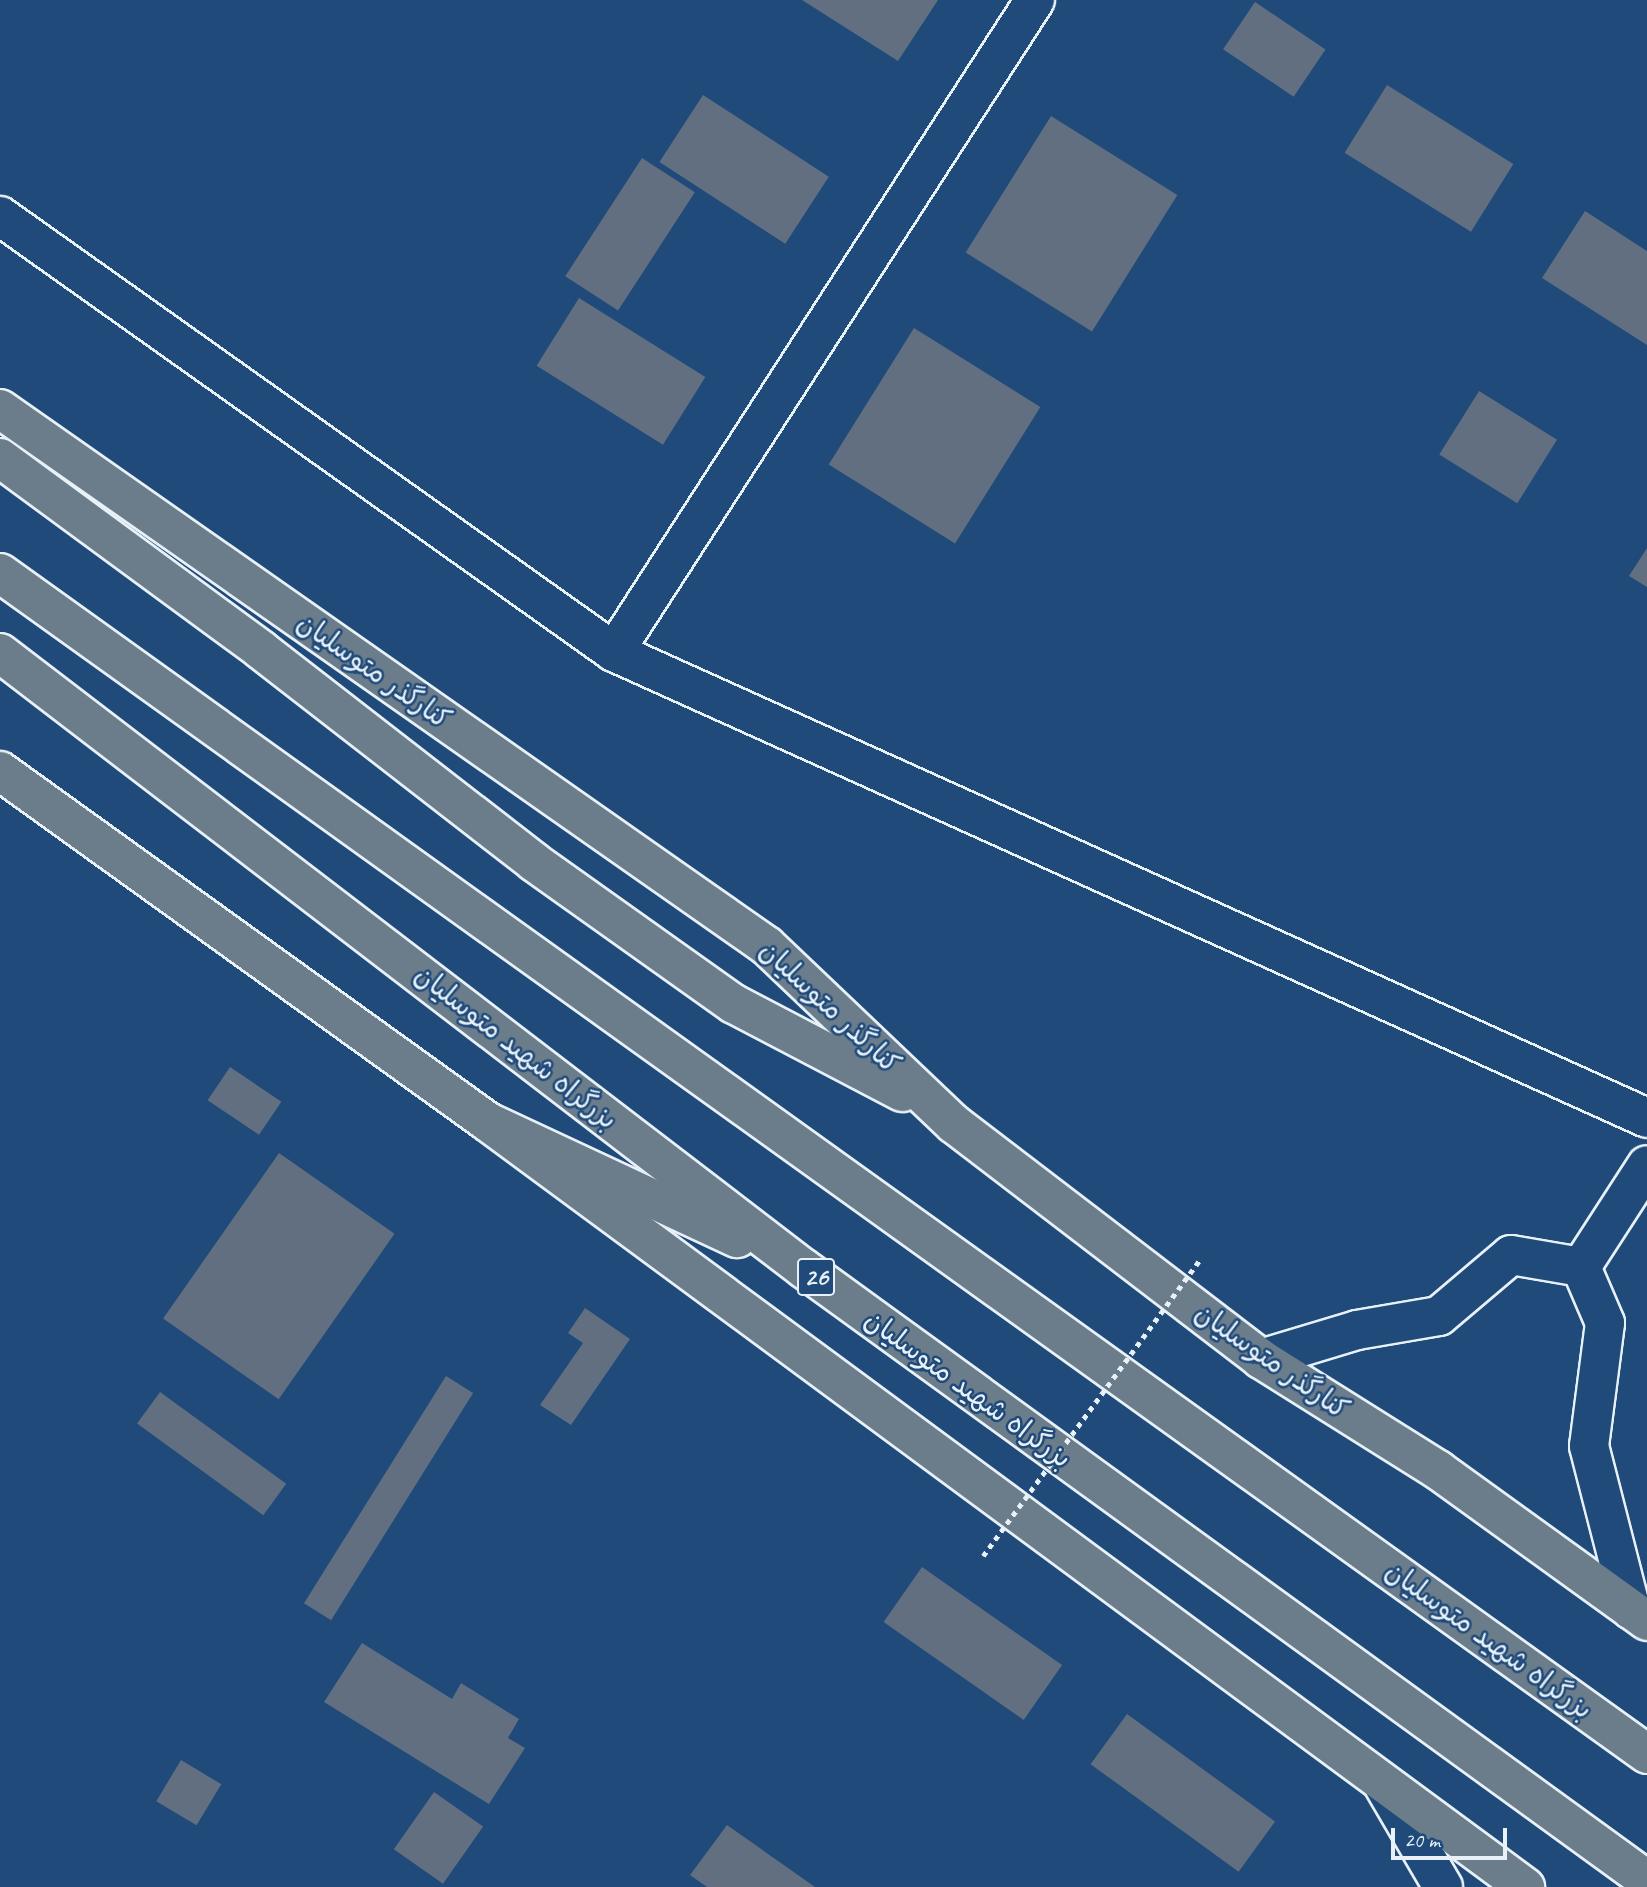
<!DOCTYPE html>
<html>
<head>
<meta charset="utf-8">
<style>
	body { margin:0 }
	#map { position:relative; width:1647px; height:1887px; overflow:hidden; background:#1f4a7a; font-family:Caveat,"Playpen Sans Arabic",sans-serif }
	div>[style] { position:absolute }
	.building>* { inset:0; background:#626f81; transform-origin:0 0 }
	.roads { filter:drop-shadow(2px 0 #e8f1f8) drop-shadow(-2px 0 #e8f1f8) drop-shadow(0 2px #e8f1f8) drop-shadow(0 -2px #e8f1f8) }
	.minor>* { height:38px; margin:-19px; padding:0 19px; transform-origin:19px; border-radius:19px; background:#1f4a7a }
	.major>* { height:38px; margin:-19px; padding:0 19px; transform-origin:19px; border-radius:19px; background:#6b7d8b }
	.highway>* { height:38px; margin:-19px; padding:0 19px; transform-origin:19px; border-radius:19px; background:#6b7d8b }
	.path-bridge>* { height:4.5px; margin-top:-2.25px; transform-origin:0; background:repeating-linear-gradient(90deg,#e8f1f8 0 5px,transparent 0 10px) }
	span { translate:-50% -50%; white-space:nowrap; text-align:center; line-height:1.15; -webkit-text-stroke:5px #1f4a7a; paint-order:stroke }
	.shield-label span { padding:2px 5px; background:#1f4a7a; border:2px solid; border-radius:5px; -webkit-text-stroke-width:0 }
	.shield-label { font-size:26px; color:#e8f1f8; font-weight:700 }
	.street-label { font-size:28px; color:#e8f1f8 }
	.scale { position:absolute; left:1391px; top:1828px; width:116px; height:32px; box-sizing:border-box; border:4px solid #e8f1f8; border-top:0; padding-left:9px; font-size:21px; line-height:24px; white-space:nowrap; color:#e8f1f8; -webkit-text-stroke:5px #1f4a7a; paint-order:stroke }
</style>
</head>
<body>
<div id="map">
	<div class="building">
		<i style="clip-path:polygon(802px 0,938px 0,898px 61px)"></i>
		<i style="left:1255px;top:2px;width:85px;height:57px;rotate:34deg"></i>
		<i style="left:1387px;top:85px;width:149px;height:80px;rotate:32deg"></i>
		<i style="left:703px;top:95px;width:150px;height:80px;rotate:33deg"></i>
		<i style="left:1051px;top:116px;width:149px;height:161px;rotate:32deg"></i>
		<i style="left:642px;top:158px;width:63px;height:141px;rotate:33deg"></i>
		<i style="clip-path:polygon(1585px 211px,1647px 251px,1647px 345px,1542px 278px)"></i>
		<i style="left:579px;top:298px;width:149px;height:80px;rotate:32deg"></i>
		<i style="left:914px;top:328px;width:149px;height:161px;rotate:32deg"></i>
		<i style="left:1479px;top:391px;width:92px;height:75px;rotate:32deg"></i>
		<i style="clip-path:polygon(1647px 548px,1647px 587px,1629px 576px)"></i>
		<i style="left:230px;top:1067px;width:62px;height:40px;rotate:34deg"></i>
		<i style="left:279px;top:1153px;width:141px;height:202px;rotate:35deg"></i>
		<i style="clip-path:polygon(585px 1308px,630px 1339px,571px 1425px,540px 1405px,583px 1343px,568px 1333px)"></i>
		<i style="left:446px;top:1376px;width:32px;height:268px;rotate:32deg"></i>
		<i style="left:160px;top:1392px;width:156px;height:39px;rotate:36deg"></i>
		<i style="left:922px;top:1567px;width:171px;height:67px;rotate:35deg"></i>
		<i style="clip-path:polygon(362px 1643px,452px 1699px,461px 1683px,519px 1719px,508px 1738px,525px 1748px,489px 1804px,324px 1702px)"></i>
		<i style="left:1127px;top:1714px;width:183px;height:62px;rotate:36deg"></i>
		<i style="left:181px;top:1760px;width:47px;height:48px;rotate:31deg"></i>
		<i style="left:434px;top:1792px;width:60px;height:70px;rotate:35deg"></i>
		<i style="clip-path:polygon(727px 1825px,815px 1887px,707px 1887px,690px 1875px)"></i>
	</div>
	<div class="roads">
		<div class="minor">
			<i style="left:0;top:216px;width:753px;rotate:35.38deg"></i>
			<i style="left:614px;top:652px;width:1133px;rotate:24.28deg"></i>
			<i style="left:614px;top:652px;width:776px;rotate:-57.15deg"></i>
			<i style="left:1581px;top:1267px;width:121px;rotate:-57.1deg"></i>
			<i style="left:1261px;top:1359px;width:100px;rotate:-16.8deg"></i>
			<i style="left:1357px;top:1330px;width:83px;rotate:-9.7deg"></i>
			<i style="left:1439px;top:1316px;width:94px;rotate:-40.3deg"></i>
			<i style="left:1511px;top:1255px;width:71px;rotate:9.7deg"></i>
			<i style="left:1581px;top:1267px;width:61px;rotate:66.8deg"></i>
			<i style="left:1605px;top:1323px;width:124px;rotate:97.4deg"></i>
			<i style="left:1589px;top:1446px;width:169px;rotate:75.6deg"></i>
			<i style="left:1384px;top:1786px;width:117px;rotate:59.7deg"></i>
		</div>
		<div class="major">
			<i style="left:0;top:409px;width:936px;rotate:35deg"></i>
			<i style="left:767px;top:946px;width:258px;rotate:43.6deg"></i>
			<i style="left:954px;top:1124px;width:387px;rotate:37.4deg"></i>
			<i style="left:1261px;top:1359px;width:209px;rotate:32.1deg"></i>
			<i style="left:1438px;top:1470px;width:258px;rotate:35.8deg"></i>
			<i style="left:0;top:458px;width:324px;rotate:36.3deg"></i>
			<i style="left:261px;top:650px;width:346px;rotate:37.8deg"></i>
			<i style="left:534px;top:862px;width:245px;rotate:35.4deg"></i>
			<i style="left:734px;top:1004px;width:190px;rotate:27.6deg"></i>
			<i style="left:0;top:771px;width:601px;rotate:35.73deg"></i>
			<i style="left:488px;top:1122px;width:1289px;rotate:36.42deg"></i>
		</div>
		<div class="highway">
			<i style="left:0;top:573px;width:2027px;rotate:35.64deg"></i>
			<i style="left:0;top:653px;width:1011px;rotate:37.45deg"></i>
			<i style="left:803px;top:1268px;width:1043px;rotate:35.95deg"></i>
			<i style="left:488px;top:1122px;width:275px;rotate:25deg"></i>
		</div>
	</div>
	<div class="path-bridge">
		<i style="left:983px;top:1556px;width:368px;rotate:-53.8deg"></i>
	</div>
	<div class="shield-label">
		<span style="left:816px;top:1277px">26</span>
	</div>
	<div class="street-label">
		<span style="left:374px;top:671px;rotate:35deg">کنارگذر متوسلیان</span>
		<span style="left:830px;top:1007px;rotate:43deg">کنارگذر متوسلیان</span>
		<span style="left:516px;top:1047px;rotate:38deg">بزرگراه شهید متوسلیان</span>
		<span style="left:1272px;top:1361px;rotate:35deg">کنارگذر متوسلیان</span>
		<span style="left:968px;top:1389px;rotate:36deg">بزرگراه شهید متوسلیان</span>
		<span style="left:1489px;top:1640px;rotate:36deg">بزرگراه شهید متوسلیان</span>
	</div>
	<div class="scale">20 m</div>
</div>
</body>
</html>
